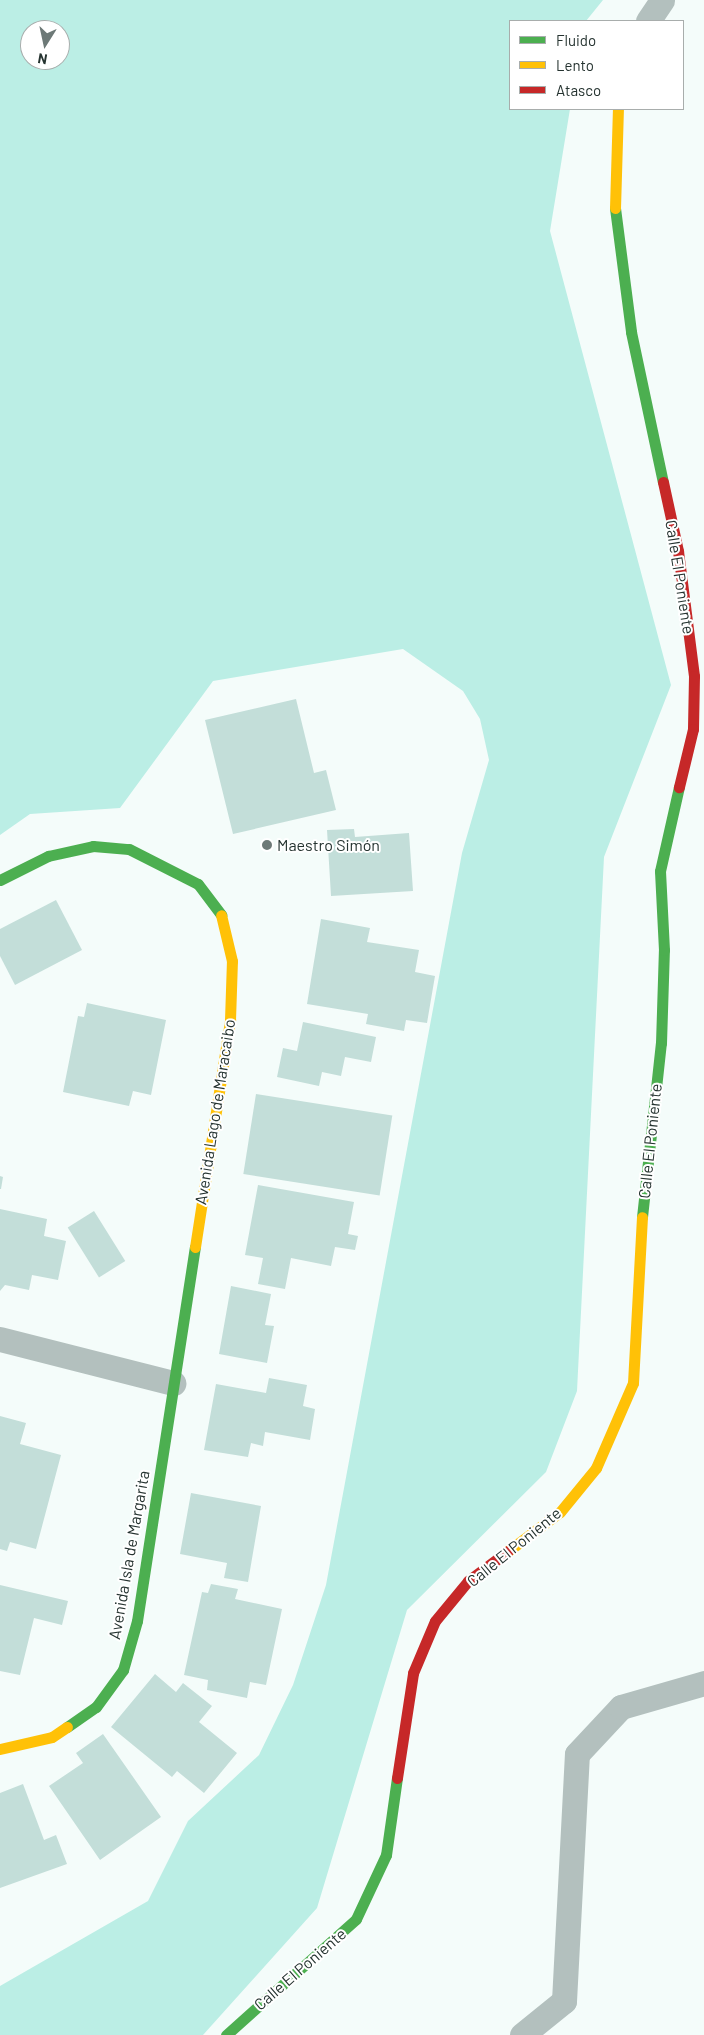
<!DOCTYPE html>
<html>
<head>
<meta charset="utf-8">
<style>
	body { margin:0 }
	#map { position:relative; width:704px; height:2035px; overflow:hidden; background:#f4fcfa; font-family:Barlow,sans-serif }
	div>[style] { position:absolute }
	.green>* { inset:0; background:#bbeee5 }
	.building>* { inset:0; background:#c3ded9; transform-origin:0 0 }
	.street>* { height:25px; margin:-12.5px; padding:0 12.5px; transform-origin:12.5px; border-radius:12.5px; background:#b3c0be }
	.fast>* { height:11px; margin:-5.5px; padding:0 5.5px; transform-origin:5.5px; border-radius:5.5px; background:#4caf50 }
	.slow>* { height:11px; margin:-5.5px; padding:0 5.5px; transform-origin:5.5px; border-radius:5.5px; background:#ffc107 }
	.jam>* { height:11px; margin:-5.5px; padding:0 5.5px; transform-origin:5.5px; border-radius:5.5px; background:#c62828 }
	.dots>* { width:14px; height:14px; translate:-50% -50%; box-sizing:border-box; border:2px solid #fff; border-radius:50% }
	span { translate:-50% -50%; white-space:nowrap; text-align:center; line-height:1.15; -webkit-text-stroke:4px #fff; paint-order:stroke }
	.street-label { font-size:16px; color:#253330 }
	.poi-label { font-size:16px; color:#253330 }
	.left { translate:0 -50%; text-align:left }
	.legend { position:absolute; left:509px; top:20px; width:175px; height:90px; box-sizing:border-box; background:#fff; border:1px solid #a8adac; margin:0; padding:6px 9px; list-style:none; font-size:15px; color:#253330 }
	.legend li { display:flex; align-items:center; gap:10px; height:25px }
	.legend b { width:25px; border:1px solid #a8adac }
	.north { position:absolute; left:20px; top:20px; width:50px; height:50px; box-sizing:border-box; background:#fff; border:1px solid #a8adac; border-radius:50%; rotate:190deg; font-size:14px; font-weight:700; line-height:20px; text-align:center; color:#253330 }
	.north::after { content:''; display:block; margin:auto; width:18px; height:22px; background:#6d7977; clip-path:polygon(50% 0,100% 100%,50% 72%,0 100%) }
</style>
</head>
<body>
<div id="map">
	<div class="green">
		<i style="clip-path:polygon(evenodd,0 0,603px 0,586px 21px,510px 21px,510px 109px,570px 109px,550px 231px,671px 685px,604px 857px,577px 1391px,546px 1472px,407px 1610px,317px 1908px,203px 2035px,0 2035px,0 1986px,148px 1901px,188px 1821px,259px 1755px,293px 1685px,326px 1585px,462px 853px,489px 760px,480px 719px,463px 691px,403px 649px,213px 681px,120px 808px,30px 814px,0 835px,0 0,30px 30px,60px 30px,60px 60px,30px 60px,30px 30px)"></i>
	</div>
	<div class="building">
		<i style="clip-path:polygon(296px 699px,314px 773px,326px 770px,336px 810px,233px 834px,205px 720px)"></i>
		<i style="clip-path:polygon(354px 829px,355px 837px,409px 833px,413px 891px,331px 896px,327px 830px)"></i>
		<i style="clip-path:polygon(56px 900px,82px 950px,15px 985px,0 956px,0 929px)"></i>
		<i style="clip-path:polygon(321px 919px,370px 928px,367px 942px,419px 950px,415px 972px,435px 976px,427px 1023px,406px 1020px,404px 1031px,366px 1024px,368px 1014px,307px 1004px)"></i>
		<i style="clip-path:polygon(87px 1003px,166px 1020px,151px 1095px,133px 1091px,129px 1106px,63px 1092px,78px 1016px,84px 1017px)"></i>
		<i style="clip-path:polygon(303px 1022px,376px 1037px,371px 1062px,345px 1057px,341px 1076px,322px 1072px,319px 1086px,277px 1077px,283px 1048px,297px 1051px)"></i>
		<i style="left:256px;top:1094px;width:138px;height:81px;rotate:9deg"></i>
		<i style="clip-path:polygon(0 1176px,3px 1177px,1px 1189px,0 1189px)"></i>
		<i style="clip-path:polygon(258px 1185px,354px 1202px,348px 1234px,358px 1236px,355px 1250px,335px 1247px,331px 1266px,291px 1258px,285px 1289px,258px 1284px,263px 1258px,245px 1255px)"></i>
		<i style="clip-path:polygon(0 1209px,47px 1219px,44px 1236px,66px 1241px,58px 1280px,32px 1275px,29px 1290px,5px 1285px,0 1291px)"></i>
		<i style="left:94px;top:1211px;width:59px;height:31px;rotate:58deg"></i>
		<i style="clip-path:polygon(231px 1286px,271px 1294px,265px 1325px,274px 1326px,267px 1363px,219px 1354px)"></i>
		<i style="clip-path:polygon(269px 1378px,307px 1385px,303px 1406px,315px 1409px,310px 1440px,265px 1432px,263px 1446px,251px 1443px,248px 1457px,204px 1450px,216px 1384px,266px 1393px)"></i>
		<i style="clip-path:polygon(0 1416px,26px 1423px,20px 1444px,61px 1455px,36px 1549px,10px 1542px,7px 1551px,0 1549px)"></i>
		<i style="clip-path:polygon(191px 1493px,261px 1506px,248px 1582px,224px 1578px,227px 1563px,180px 1554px)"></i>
		<i style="clip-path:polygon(211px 1584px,238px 1589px,235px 1599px,282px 1609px,266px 1685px,250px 1682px,247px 1698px,207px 1690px,208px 1680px,184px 1675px,202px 1592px,208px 1593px)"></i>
		<i style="clip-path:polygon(0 1585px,68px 1601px,62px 1625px,34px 1618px,20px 1675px,0 1671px)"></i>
		<i style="clip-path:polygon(155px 1674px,176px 1692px,183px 1683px,212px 1706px,199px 1722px,237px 1753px,204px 1793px,177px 1771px,172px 1777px,111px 1727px)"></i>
		<i style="clip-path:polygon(103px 1734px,161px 1817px,100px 1860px,49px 1786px,83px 1763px,76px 1753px)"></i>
		<i style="clip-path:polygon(23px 1784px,44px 1840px,56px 1835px,67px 1864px,0 1888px,0 1793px)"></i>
	</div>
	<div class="street">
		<i style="left:648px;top:21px;width:25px;rotate:-56deg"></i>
		<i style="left:0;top:1339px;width:179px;rotate:14.3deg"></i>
		<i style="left:522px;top:2035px;width:54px;rotate:-39deg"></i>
		<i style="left:564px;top:2001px;width:247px;rotate:-87deg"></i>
		<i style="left:577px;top:1754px;width:64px;rotate:-46.9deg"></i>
		<i style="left:621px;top:1707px;width:86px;rotate:-16.1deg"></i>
	</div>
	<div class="fast">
		<i style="left:615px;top:208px;width:125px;rotate:82.6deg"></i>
		<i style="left:631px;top:332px;width:153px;rotate:78deg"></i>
		<i style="left:0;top:880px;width:54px;rotate:-26.6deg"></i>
		<i style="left:48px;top:856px;width:46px;rotate:-12.5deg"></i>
		<i style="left:93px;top:846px;width:36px;rotate:5deg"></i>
		<i style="left:129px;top:849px;width:77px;rotate:26.9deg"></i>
		<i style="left:198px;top:884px;width:39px;rotate:53deg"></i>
		<i style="left:642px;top:1217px;width:175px;rotate:-83.8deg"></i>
		<i style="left:661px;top:1043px;width:93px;rotate:-88.2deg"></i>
		<i style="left:664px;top:950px;width:79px;rotate:-92.9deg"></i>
		<i style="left:660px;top:871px;width:86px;rotate:-77.3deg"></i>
		<i style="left:67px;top:1727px;width:35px;rotate:-35deg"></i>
		<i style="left:96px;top:1707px;width:46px;rotate:-53.9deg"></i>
		<i style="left:123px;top:1670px;width:51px;rotate:-74.1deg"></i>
		<i style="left:137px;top:1621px;width:378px;rotate:-81.2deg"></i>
		<i style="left:226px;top:2035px;width:174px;rotate:-41.7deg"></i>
		<i style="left:356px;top:1919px;width:71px;rotate:-64.9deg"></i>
		<i style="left:386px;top:1855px;width:78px;rotate:-81.9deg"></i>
	</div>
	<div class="slow">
		<i style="left:615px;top:208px;width:99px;rotate:-88.3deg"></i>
		<i style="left:195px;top:1247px;width:230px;rotate:-81.2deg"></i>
		<i style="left:230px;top:1020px;width:59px;rotate:-88.1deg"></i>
		<i style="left:232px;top:961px;width:47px;rotate:-103.4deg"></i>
		<i style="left:508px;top:1551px;width:65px;rotate:-36.9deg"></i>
		<i style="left:560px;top:1512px;width:57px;rotate:-50.7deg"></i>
		<i style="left:596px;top:1468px;width:93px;rotate:-66.5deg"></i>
		<i style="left:633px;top:1383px;width:166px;rotate:-86.9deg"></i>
		<i style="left:0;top:1749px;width:53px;rotate:-13deg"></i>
		<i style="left:52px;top:1737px;width:18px;rotate:-34deg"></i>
	</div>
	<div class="jam">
		<i style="left:663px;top:482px;width:71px;rotate:77.7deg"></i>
		<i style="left:678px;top:551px;width:126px;rotate:82.7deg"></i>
		<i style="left:694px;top:676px;width:53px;rotate:91.1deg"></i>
		<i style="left:693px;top:729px;width:60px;rotate:103.6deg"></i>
		<i style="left:397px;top:1778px;width:106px;rotate:-81.3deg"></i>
		<i style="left:413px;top:1673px;width:56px;rotate:-67.1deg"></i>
		<i style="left:435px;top:1621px;width:52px;rotate:-50.5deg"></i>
		<i style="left:468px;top:1581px;width:50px;rotate:-36.9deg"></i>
	</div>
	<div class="dots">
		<i style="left:267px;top:845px;background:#6d7977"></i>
	</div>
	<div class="street-label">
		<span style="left:680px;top:577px;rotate:81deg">Calle El Poniente</span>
		<span style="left:215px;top:1112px;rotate:-81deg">Avenida Lago de Maracaibo</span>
		<span style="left:650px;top:1141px;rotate:-84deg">Calle El Poniente</span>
		<span style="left:514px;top:1547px;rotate:-39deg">Calle El Poniente</span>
		<span style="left:129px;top:1555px;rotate:-80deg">Avenida Isla de Margarita</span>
		<span style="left:300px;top:1969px;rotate:-41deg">Calle El Poniente</span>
	</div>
	<div class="poi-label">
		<span class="left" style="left:277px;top:845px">Maestro Simón</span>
	</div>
	<ul class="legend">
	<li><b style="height:6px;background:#4caf50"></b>Fluido</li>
	<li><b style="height:6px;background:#ffc107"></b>Lento</li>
	<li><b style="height:6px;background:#c62828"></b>Atasco</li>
	</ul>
	<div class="north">N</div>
</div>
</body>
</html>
